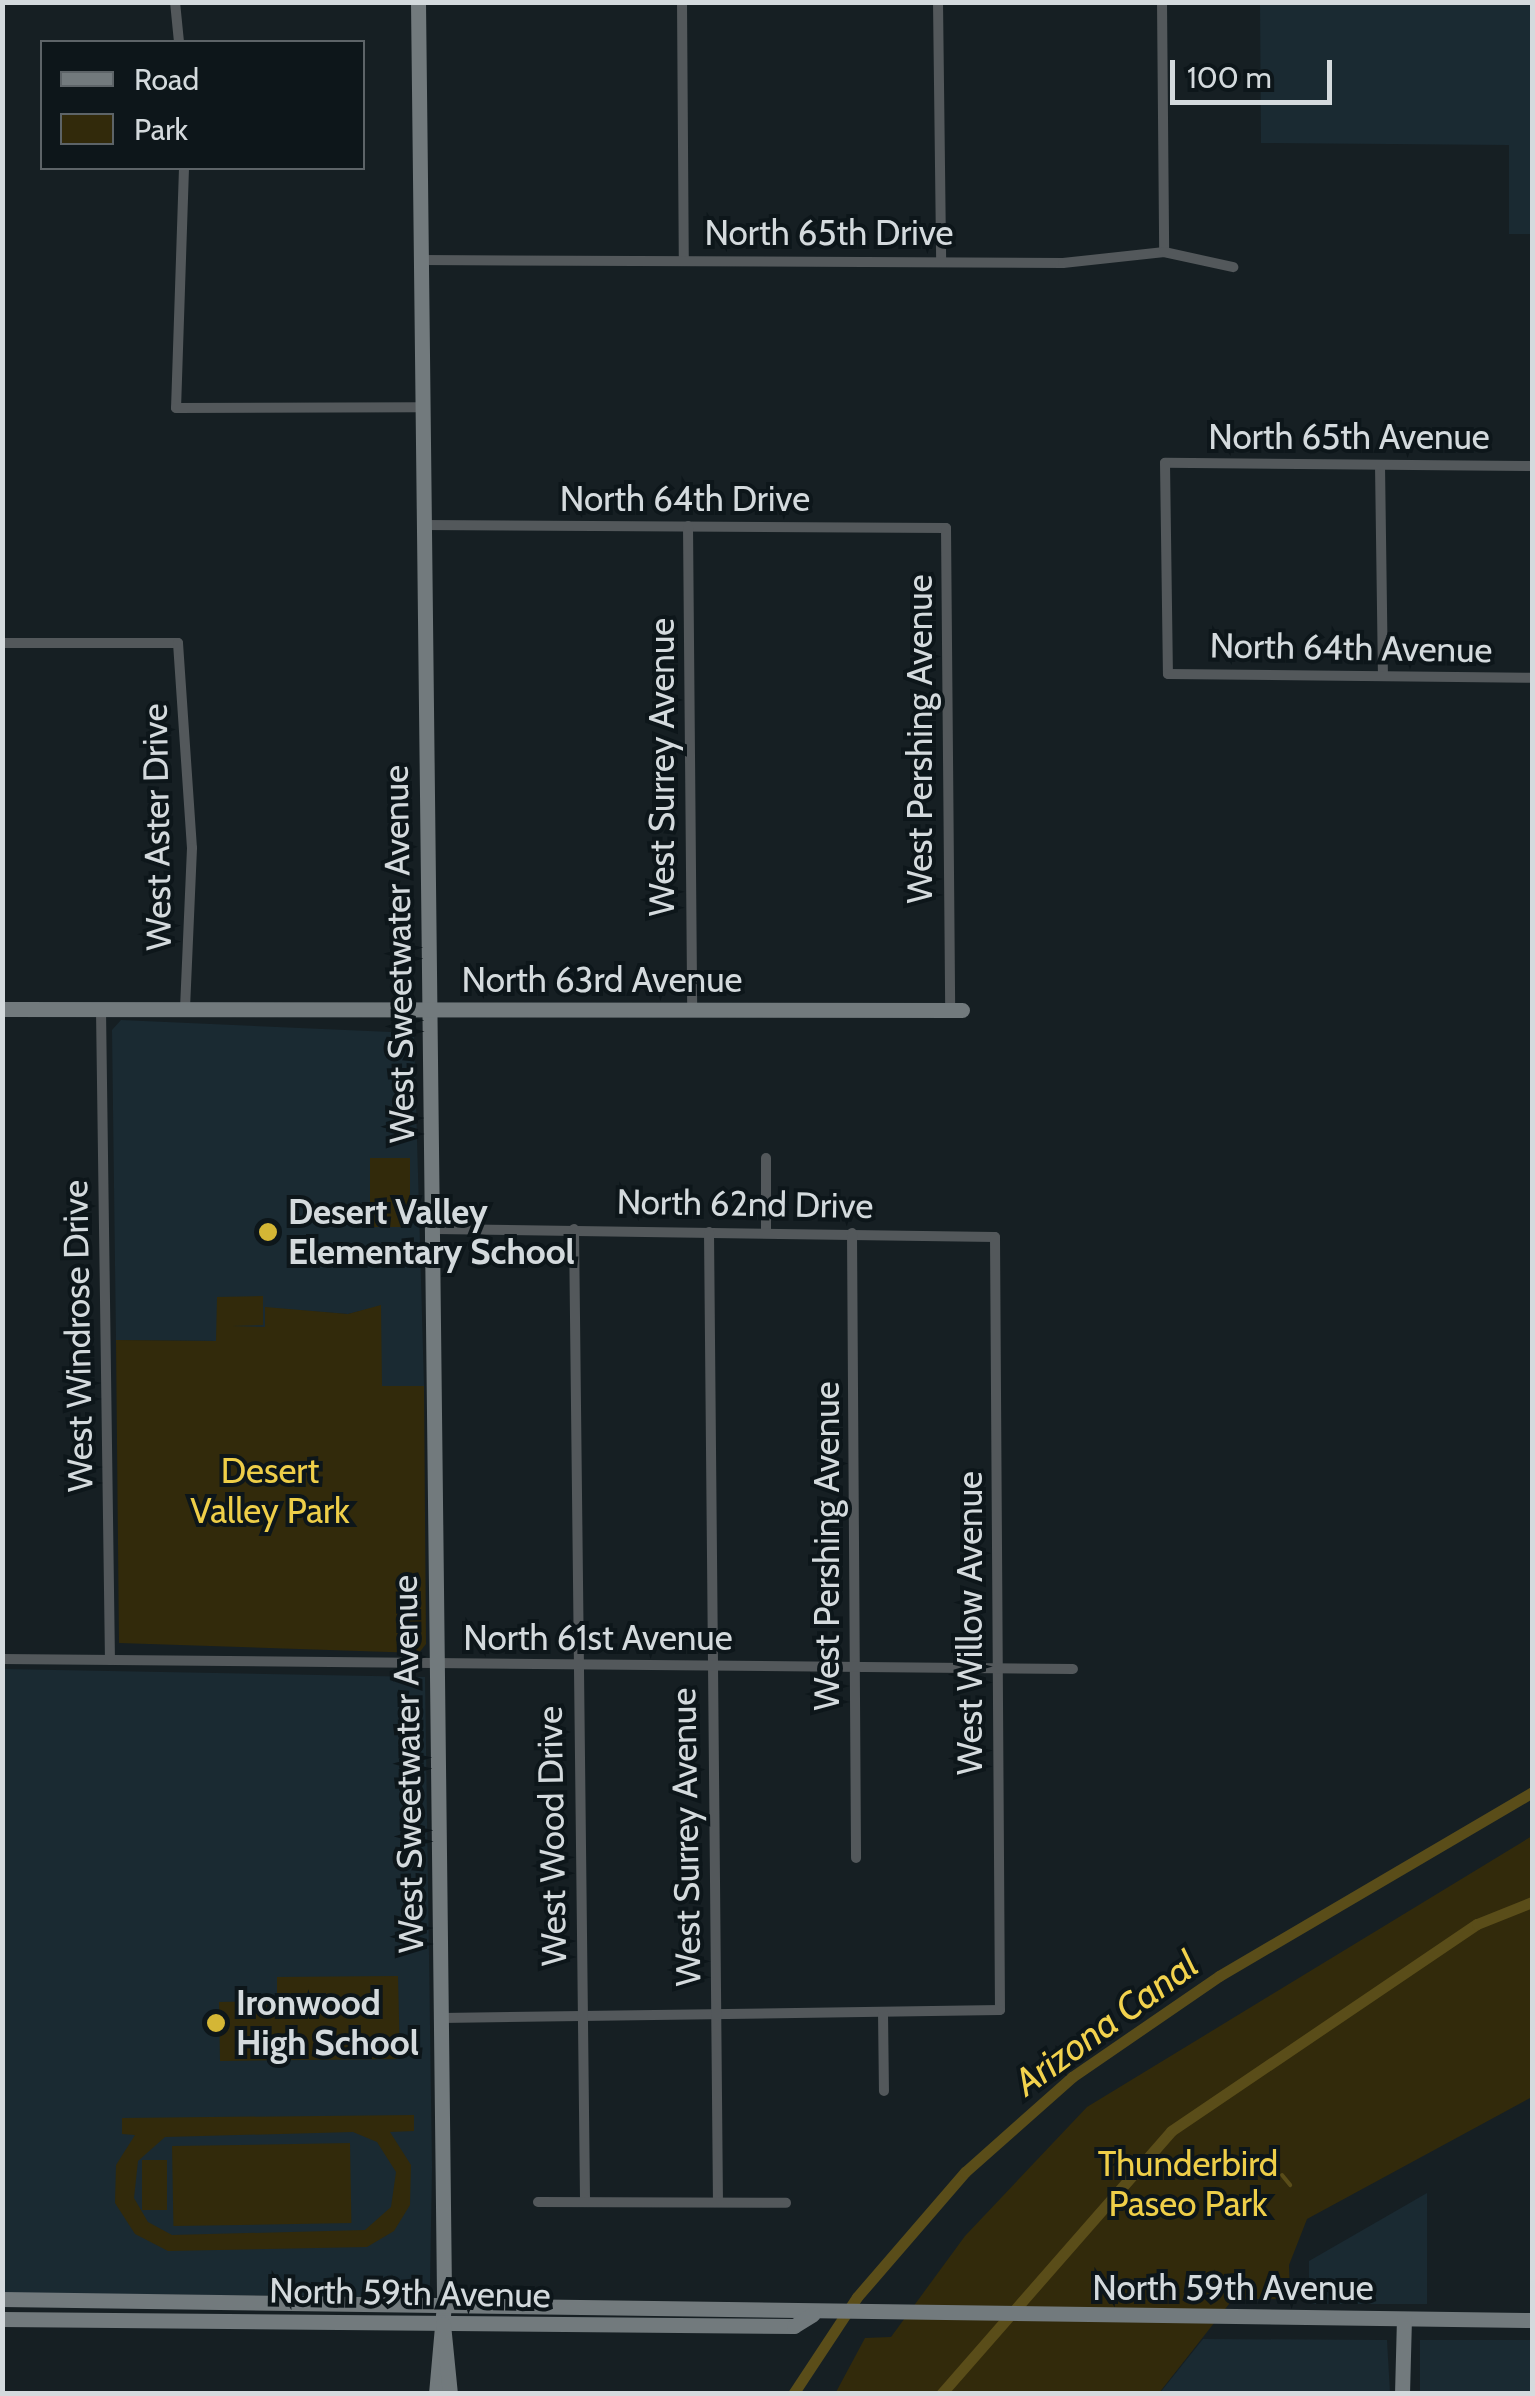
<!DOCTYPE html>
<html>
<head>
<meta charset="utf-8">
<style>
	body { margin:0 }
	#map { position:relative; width:1535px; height:2396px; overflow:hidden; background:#161f23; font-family:Cabin,sans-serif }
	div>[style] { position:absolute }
	.built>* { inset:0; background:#1a2a32; transform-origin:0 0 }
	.green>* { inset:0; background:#322a0b; transform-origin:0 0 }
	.stream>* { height:4px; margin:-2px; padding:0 2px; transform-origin:2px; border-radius:2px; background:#5a4d19 }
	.canal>* { height:11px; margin:-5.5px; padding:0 5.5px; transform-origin:5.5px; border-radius:5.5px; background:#5a4d19 }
	.street>* { height:10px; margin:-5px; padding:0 5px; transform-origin:5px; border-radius:5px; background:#53585b }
	.secondary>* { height:15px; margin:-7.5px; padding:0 7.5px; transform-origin:7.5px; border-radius:7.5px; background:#727a7d }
	.dots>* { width:28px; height:28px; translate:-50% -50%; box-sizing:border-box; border:5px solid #0d161a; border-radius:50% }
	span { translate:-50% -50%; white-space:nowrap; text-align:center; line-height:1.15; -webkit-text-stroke:8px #0d161a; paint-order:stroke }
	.street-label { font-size:35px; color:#d4dadd }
	.poi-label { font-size:35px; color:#d4dadd; font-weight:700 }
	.left { translate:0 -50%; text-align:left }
	.park-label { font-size:35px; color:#eece48 }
	.water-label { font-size:38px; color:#f2d24d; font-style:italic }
	.frame { position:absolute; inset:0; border:5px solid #d4dadd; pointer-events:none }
	.legend { position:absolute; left:40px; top:40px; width:325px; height:130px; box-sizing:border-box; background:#0d161a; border:2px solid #5d6468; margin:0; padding:12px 18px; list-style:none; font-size:30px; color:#d4dadd }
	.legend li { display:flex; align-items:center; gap:20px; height:50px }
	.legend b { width:50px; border:2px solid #5d6468 }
	.scale { position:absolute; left:1170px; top:60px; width:162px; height:45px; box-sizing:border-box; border:5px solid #d4dadd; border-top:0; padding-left:12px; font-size:30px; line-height:35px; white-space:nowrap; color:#d4dadd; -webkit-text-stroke:8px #0d161a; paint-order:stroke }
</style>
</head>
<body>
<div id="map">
	<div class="built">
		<i style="clip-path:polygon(1260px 3px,1532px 3px,1532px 234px,1509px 234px,1509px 145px,1261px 143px)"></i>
		<i style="clip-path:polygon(121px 1020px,414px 1033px,424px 1386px,381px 1386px,381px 1306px,348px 1314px,266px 1308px,265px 1327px,218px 1327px,217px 1341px,116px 1340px,112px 1030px)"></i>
		<i style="clip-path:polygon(3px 1669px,425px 1677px,432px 2167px,430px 2285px,422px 2297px,3px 2293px)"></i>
		<i style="clip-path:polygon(1427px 2193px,1427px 2304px,1309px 2304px,1309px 2261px)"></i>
		<i style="clip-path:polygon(1203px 2339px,1387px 2340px,1390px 2393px,1159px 2394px)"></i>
		<i style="left:1420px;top:2340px;width:112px;height:54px"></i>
	</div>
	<div class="green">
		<i style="left:370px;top:1158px;width:40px;height:69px"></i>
		<i style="clip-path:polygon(263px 1296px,263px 1325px,232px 1326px,265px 1327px,265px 1307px,348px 1314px,381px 1305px,382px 1386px,424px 1386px,426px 1644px,419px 1653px,119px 1643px,116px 1340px,216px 1341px,217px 1297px)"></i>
		<i style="clip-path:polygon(1532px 1836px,1532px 2097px,1307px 2219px,1289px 2265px,1290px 2299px,1233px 2299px,1159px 2393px,835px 2394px,865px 2338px,891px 2337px,965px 2236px,1087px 2107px)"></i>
		<i style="clip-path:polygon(398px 1976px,400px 2059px,220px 2061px,219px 2002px,277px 2001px,277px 1977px)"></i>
		<i style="clip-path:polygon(evenodd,414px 2115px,414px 2131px,390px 2132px,411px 2165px,410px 2205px,394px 2231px,367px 2247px,168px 2251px,135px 2234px,115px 2203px,116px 2165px,135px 2135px,122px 2134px,122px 2118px,414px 2115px,353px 2132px,377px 2142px,396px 2172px,391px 2207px,365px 2230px,172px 2235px,148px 2222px,134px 2198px,138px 2161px,165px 2137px,353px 2132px)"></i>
		<i style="left:350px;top:2143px;width:80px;height:178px;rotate:89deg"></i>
		<i style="left:142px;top:2160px;width:25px;height:50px"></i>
	</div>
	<div class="stream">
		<i style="left:1282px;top:2175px;width:13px;rotate:51deg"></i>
	</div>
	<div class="canal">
		<i style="left:793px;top:2394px;width:116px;rotate:-56.6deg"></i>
		<i style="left:857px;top:2297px;width:165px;rotate:-49.2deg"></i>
		<i style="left:965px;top:2172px;width:143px;rotate:-41.6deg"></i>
		<i style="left:1072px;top:2077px;width:178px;rotate:-34.5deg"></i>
		<i style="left:1219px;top:1976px;width:363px;rotate:-30.4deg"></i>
		<i style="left:941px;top:2394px;width:349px;rotate:-48.8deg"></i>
		<i style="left:1171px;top:2131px;width:369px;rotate:-34.1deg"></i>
		<i style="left:1477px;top:1924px;width:59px;rotate:-21.8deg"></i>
	</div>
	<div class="street">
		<i style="left:175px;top:2px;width:40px;rotate:84.3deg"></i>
		<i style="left:682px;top:2px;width:258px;rotate:89.6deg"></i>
		<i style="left:938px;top:2px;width:260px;rotate:89.3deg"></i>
		<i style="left:1162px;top:2px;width:250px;rotate:89.5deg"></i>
		<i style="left:184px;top:168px;width:240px;rotate:91.9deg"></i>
		<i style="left:176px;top:408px;width:246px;rotate:-0.2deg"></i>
		<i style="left:421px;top:260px;width:642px;rotate:0.27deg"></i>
		<i style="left:1063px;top:263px;width:102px;rotate:-6.2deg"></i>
		<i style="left:1164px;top:252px;width:71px;rotate:12.3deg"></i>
		<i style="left:1380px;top:465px;width:210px;rotate:89.2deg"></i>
		<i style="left:1532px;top:466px;width:367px;rotate:-179.5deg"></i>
		<i style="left:1165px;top:463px;width:211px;rotate:89.2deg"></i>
		<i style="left:1168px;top:674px;width:364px;rotate:0.6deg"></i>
		<i style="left:423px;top:525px;width:523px;rotate:0.33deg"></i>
		<i style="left:946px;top:528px;width:482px;rotate:89.5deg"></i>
		<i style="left:688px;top:526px;width:482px;rotate:89.5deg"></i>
		<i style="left:2px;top:643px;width:176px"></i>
		<i style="left:178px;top:643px;width:205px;rotate:86.1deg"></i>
		<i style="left:192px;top:848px;width:163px;rotate:92.5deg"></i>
		<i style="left:101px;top:1010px;width:650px;rotate:89.21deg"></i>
		<i style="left:766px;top:1158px;width:75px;rotate:90deg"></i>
		<i style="left:435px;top:1229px;width:560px;rotate:0.82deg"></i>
		<i style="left:995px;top:1237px;width:773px;rotate:89.63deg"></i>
		<i style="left:1000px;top:2010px;width:559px;rotate:179.18deg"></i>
		<i style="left:574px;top:1229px;width:973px;rotate:89.35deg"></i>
		<i style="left:709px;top:1232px;width:969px;rotate:89.47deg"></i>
		<i style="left:852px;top:1233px;width:625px;rotate:89.63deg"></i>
		<i style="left:2px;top:1659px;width:1071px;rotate:0.53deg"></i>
		<i style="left:883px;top:2012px;width:79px;rotate:89.3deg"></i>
		<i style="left:538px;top:2202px;width:248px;rotate:0.2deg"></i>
	</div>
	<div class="secondary">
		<i style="left:418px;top:2px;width:2302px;rotate:89.35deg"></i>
		<i style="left:444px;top:2304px;width:90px;rotate:95.1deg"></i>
		<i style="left:2px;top:1009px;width:960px;rotate:0.06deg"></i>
		<i style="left:2px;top:2299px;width:1530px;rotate:0.79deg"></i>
		<i style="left:2px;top:2319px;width:792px;rotate:0.51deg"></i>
		<i style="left:794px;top:2326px;width:22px;rotate:-32deg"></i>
		<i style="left:443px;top:2324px;width:70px;rotate:84.3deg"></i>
		<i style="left:1402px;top:2394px;width:75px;rotate:-88.5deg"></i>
	</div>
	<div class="dots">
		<i style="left:268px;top:1232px;background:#d4b635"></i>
		<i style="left:216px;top:2023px;background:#d4b635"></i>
	</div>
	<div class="street-label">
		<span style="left:829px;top:233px">North 65th Drive</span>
		<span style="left:1349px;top:437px">North 65th Avenue</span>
		<span style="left:685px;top:499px">North 64th Drive</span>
		<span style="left:1351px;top:648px;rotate:1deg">North 64th Avenue</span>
		<span style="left:920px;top:739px;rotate:-90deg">West Pershing Avenue</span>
		<span style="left:662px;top:767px;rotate:-90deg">West Surrey Avenue</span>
		<span style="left:157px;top:827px;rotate:-91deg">West Aster Drive</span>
		<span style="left:399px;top:954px;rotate:-91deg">West Sweetwater Avenue</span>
		<span style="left:602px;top:980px">North 63rd Avenue</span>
		<span style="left:745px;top:1204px;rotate:1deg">North 62nd Drive</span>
		<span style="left:78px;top:1336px;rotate:-91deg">West Windrose Drive</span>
		<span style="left:827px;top:1546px;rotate:-90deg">West Pershing Avenue</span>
		<span style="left:970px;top:1623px;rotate:-90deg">West Willow Avenue</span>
		<span style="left:598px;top:1638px">North 61st Avenue</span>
		<span style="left:408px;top:1764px;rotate:-91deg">West Sweetwater Avenue</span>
		<span style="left:552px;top:1836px;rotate:-91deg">West Wood Drive</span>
		<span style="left:686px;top:1837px;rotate:-91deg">West Surrey Avenue</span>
		<span style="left:1233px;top:2288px">North 59th Avenue</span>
		<span style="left:410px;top:2293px;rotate:1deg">North 59th Avenue</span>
	</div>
	<div class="poi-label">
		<span class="left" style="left:288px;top:1232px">Desert Valley<br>Elementary School</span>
		<span class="left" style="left:236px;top:2023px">Ironwood<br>High School</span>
	</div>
	<div class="park-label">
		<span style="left:270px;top:1491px">Desert<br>Valley Park</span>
		<span style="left:1188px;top:2184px">Thunderbird<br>Paseo Park</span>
	</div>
	<div class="water-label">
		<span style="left:1106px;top:2023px;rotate:-36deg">Arizona Canal</span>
	</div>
	<div class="frame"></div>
	<ul class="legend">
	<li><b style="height:12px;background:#727a7d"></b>Road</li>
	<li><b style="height:28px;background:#322a0b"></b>Park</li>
	</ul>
	<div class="scale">100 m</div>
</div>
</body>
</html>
